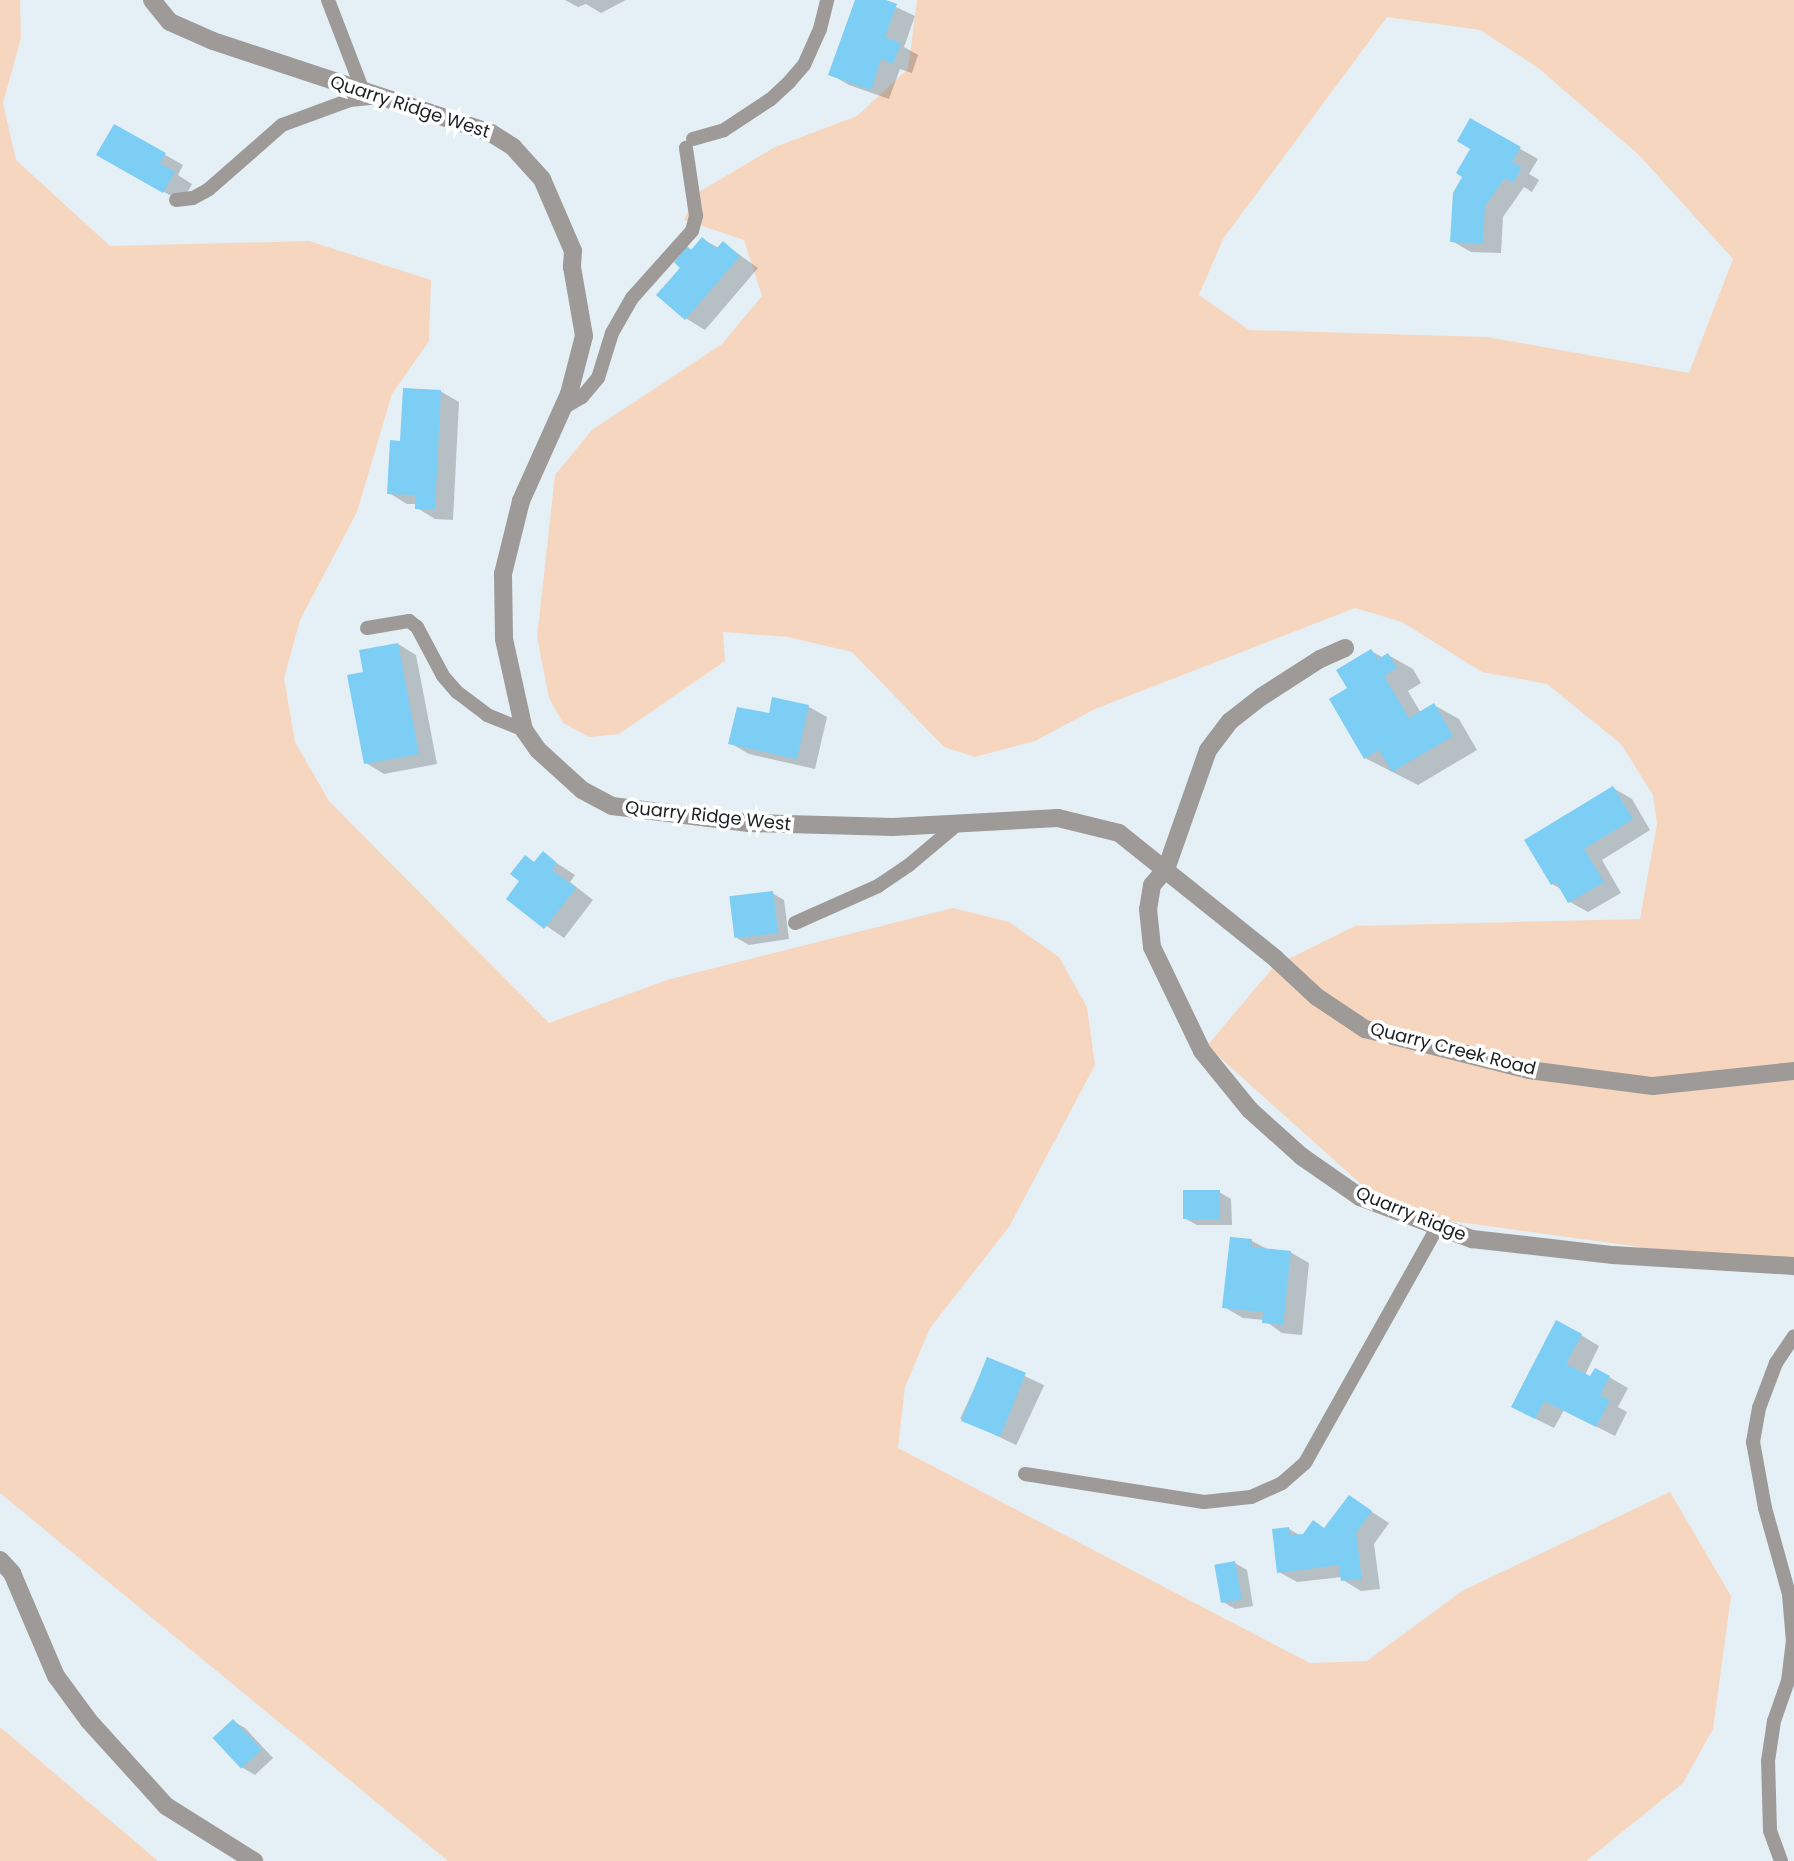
<!DOCTYPE html>
<html>
<head>
<meta charset="utf-8">
<style>
	body { margin:0 }
	#map { position:relative; width:1794px; height:1861px; overflow:hidden; background:#e4f0f6; font-family:Poppins,sans-serif }
	div>[style] { position:absolute }
	.green>* { inset:0; background:#f7d6c0 }
	.shadow>* { inset:0; background:#0003; transform-origin:0 0 }
	.building>* { inset:0; background:#7ccef5; transform-origin:0 0 }
	.lane>* { height:14px; margin:-7px; padding:0 7px; transform-origin:7px; border-radius:7px; background:#9e9a97 }
	.street>* { height:18px; margin:-9px; padding:0 9px; transform-origin:9px; border-radius:9px; background:#9e9a97 }
	span { translate:-50% -50%; white-space:nowrap; text-align:center; line-height:1.15; -webkit-text-stroke:7px #fff; paint-order:stroke }
	.street-label { font-size:18px; color:#1c2022 }
</style>
</head>
<body>
<div id="map">
	<div class="green">
		<i style="clip-path:polygon(0 0,20px 0,21px 38px,3px 103px,16px 160px,110px 246px,309px 241px,431px 280px,429px 341px,392px 394px,357px 512px,300px 620px,284px 678px,295px 742px,329px 801px,549px 1023px,667px 980px,953px 908px,1009px 922px,1059px 957px,1087px 1007px,1095px 1065px,1009px 1227px,930px 1328px,905px 1387px,898px 1448px,1310px 1663px,1367px 1661px,1462px 1591px,1670px 1492px,1731px 1596px,1713px 1729px,1683px 1783px,1586px 1861px,448px 1861px,0 1493px)"></i>
		<i style="clip-path:polygon(evenodd,917px 0,1794px 0,1794px 1276px,1770px 1265px,1393px 1213px,1207px 1046px,1274px 966px,1355px 926px,1640px 919px,1657px 824px,1653px 795px,1621px 744px,1547px 684px,1482px 672px,1402px 622px,1355px 608px,1095px 709px,1035px 741px,975px 757px,944px 747px,852px 652px,788px 637px,723px 632px,725px 661px,619px 734px,589px 737px,563px 723px,549px 698px,537px 637px,555px 475px,592px 430px,722px 344px,762px 296px,744px 240px,684px 220px,697px 193px,775px 147px,857px 116px,908px 69px,917px 0,1387px 17px,1480px 30px,1537px 67px,1638px 154px,1733px 259px,1689px 373px,1487px 337px,1249px 330px,1199px 295px,1223px 239px,1387px 17px)"></i>
		<i style="clip-path:polygon(0 1727px,158px 1861px,0 1861px)"></i>
	</div>
	<div class="shadow">
		<i style="clip-path:polygon(565px 0,626px 0,601px 13px,586px 4px,578px 7px)"></i>
		<i style="clip-path:polygon(857px 0,881px 0,915px 16px,904px 47px,918px 55px,912px 73px,900px 69px,889px 99px,849px 85px,830px 74px)"></i>
		<i style="clip-path:polygon(1471px 121px,1538px 159px,1529px 174px,1539px 180px,1532px 192px,1524px 187px,1503px 217px,1501px 253px,1471px 252px,1452px 241px,1473px 148px)"></i>
		<i style="clip-path:polygon(114px 126px,183px 165px,178px 175px,192px 184px,182px 202px,98px 155px)"></i>
		<i style="clip-path:polygon(702px 239px,719px 248px,723px 243px,758px 268px,705px 330px,687px 319px,659px 295px)"></i>
		<i style="clip-path:polygon(440px 391px,459px 402px,453px 520px,435px 519px,417px 508px,417px 504px,407px 504px,389px 493px)"></i>
		<i style="clip-path:polygon(398px 644px,416px 655px,437px 764px,384px 774px,366px 763px,366px 674px)"></i>
		<i style="clip-path:polygon(1371px 651px,1384px 658px,1388px 655px,1413px 669px,1421px 683px,1408px 691px,1421px 713px,1434px 705px,1459px 719px,1477px 750px,1418px 785px,1365px 758px,1349px 689px)"></i>
		<i style="clip-path:polygon(809px 707px,827px 717px,815px 769px,749px 754px,730px 743px,770px 716px)"></i>
		<i style="clip-path:polygon(1613px 788px,1632px 799px,1650px 830px,1602px 860px,1621px 893px,1588px 912px,1570px 902px,1563px 890px,1552px 884px)"></i>
		<i style="clip-path:polygon(543px 854px,575px 875px,570px 882px,593px 900px,564px 938px,508px 899px)"></i>
		<i style="clip-path:polygon(772px 893px,784px 900px,789px 939px,749px 945px,737px 938px)"></i>
		<i style="clip-path:polygon(1219px 1192px,1231px 1199px,1232px 1225px,1197px 1225px,1184px 1218px)"></i>
		<i style="clip-path:polygon(1252px 1241px,1269px 1250px,1290px 1252px,1309px 1263px,1302px 1335px,1282px 1333px,1264px 1320px,1243px 1318px,1224px 1307px)"></i>
		<i style="clip-path:polygon(1581px 1335px,1599px 1346px,1585px 1375px,1591px 1378px,1609px 1377px,1628px 1388px,1618px 1407px,1627px 1412px,1615px 1436px,1564px 1410px,1554px 1428px,1532px 1417px)"></i>
		<i style="left:988px;top:1359px;width:62px;height:66px;rotate:25deg"></i>
		<i style="clip-path:polygon(1349px 1497px,1389px 1523px,1374px 1544px,1380px 1589px,1361px 1591px,1343px 1580px,1342px 1577px,1297px 1582px,1279px 1572px,1289px 1529px,1301px 1536px,1326px 1529px)"></i>
		<i style="clip-path:polygon(1235px 1563px,1247px 1570px,1253px 1606px,1235px 1609px,1223px 1602px)"></i>
		<i style="clip-path:polygon(233px 1721px,245px 1728px,273px 1758px,255px 1775px,243px 1768px,215px 1738px)"></i>
	</div>
	<div class="building">
		<i style="clip-path:polygon(855px 0,886px 0,897px 4px,885px 37px,901px 43px,893px 64px,881px 59px,871px 90px,828px 75px)"></i>
		<i style="clip-path:polygon(1470px 118px,1521px 147px,1512px 162px,1522px 168px,1513px 183px,1505px 178px,1485px 206px,1483px 244px,1450px 242px,1453px 193px,1462px 177px,1456px 173px,1470px 149px,1457px 141px)"></i>
		<i style="clip-path:polygon(114px 124px,166px 153px,160px 163px,175px 172px,163px 193px,96px 155px)"></i>
		<i style="clip-path:polygon(702px 237px,716px 249px,723px 241px,740px 256px,685px 320px,656px 295px,680px 268px,674px 262px,687px 246px,691px 250px)"></i>
		<i style="clip-path:polygon(403px 388px,441px 390px,435px 510px,415px 509px,415px 495px,387px 494px,390px 440px,400px 441px)"></i>
		<i style="clip-path:polygon(398px 643px,419px 754px,364px 764px,347px 675px,363px 672px,359px 650px)"></i>
		<i style="clip-path:polygon(1371px 649px,1378px 659px,1388px 653px,1397px 668px,1384px 676px,1409px 718px,1434px 703px,1453px 736px,1392px 772px,1379px 750px,1364px 759px,1329px 699px,1347px 688px,1336px 670px)"></i>
		<i style="clip-path:polygon(772px 697px,809px 705px,797px 759px,728px 744px,737px 707px,769px 713px)"></i>
		<i style="clip-path:polygon(1613px 786px,1633px 819px,1584px 849px,1604px 882px,1568px 903px,1556px 882px,1551px 885px,1524px 840px)"></i>
		<i style="clip-path:polygon(543px 851px,557px 863px,552px 870px,576px 888px,544px 929px,506px 899px,519px 881px,510px 874px,525px 855px,534px 862px)"></i>
		<i style="left:773px;top:891px;width:42px;height:44px;rotate:83deg"></i>
		<i style="left:1183px;top:1190px;width:37px;height:29px"></i>
		<i style="clip-path:polygon(1230px 1237px,1252px 1239px,1252px 1247px,1291px 1251px,1283px 1325px,1262px 1323px,1263px 1312px,1222px 1308px)"></i>
		<i style="clip-path:polygon(1556px 1320px,1582px 1334px,1566px 1364px,1590px 1376px,1595px 1368px,1610px 1376px,1600px 1395px,1610px 1400px,1596px 1427px,1544px 1401px,1535px 1419px,1511px 1407px)"></i>
		<i style="left:987px;top:1357px;width:42px;height:69px;rotate:22deg"></i>
		<i style="clip-path:polygon(1349px 1495px,1372px 1511px,1356px 1533px,1362px 1579px,1341px 1581px,1339px 1565px,1277px 1573px,1272px 1529px,1289px 1527px,1290px 1535px,1303px 1534px,1313px 1520px,1324px 1528px)"></i>
		<i style="left:1235px;top:1561px;width:39px;height:21px;rotate:80deg"></i>
		<i style="left:233px;top:1719px;width:42px;height:28px;rotate:47deg"></i>
	</div>
	<div class="lane">
		<i style="left:328px;top:0;width:97px;rotate:69deg"></i>
		<i style="left:693px;top:139px;width:32px;rotate:-16deg"></i>
		<i style="left:724px;top:130px;width:56px;rotate:-33.4deg"></i>
		<i style="left:771px;top:99px;width:26px;rotate:-43deg"></i>
		<i style="left:790px;top:81px;width:21px;rotate:-49deg"></i>
		<i style="left:804px;top:65px;width:39px;rotate:-66deg"></i>
		<i style="left:820px;top:29px;width:30px;rotate:-76deg"></i>
		<i style="left:176px;top:200px;width:17px;rotate:-7deg"></i>
		<i style="left:193px;top:198px;width:18px;rotate:-29deg"></i>
		<i style="left:209px;top:189px;width:97px;rotate:-41.2deg"></i>
		<i style="left:282px;top:125px;width:72px;rotate:-20.2deg"></i>
		<i style="left:350px;top:100px;width:27px;rotate:-6deg"></i>
		<i style="left:563px;top:408px;width:22px;rotate:-30deg"></i>
		<i style="left:582px;top:397px;width:25px;rotate:-50deg"></i>
		<i style="left:598px;top:378px;width:47px;rotate:-72.7deg"></i>
		<i style="left:612px;top:333px;width:40px;rotate:-60.3deg"></i>
		<i style="left:632px;top:298px;width:90px;rotate:-48.2deg"></i>
		<i style="left:692px;top:231px;width:16px;rotate:-75deg"></i>
		<i style="left:696px;top:216px;width:69px;rotate:-98.4deg"></i>
		<i style="left:367px;top:628px;width:43px;rotate:-9.5deg"></i>
		<i style="left:409px;top:621px;width:10px;rotate:37deg"></i>
		<i style="left:417px;top:627px;width:55px;rotate:62deg"></i>
		<i style="left:443px;top:676px;width:21px;rotate:49deg"></i>
		<i style="left:457px;top:692px;width:38px;rotate:37deg"></i>
		<i style="left:487px;top:715px;width:40px;rotate:22deg"></i>
		<i style="left:795px;top:923px;width:91px;rotate:-24deg"></i>
		<i style="left:878px;top:886px;width:37px;rotate:-34deg"></i>
		<i style="left:909px;top:865px;width:65px;rotate:-40deg"></i>
		<i style="left:1025px;top:1474px;width:181px;rotate:8.9deg"></i>
		<i style="left:1204px;top:1502px;width:47px;rotate:-6.1deg"></i>
		<i style="left:1251px;top:1497px;width:34px;rotate:-24deg"></i>
		<i style="left:1282px;top:1483px;width:30px;rotate:-41deg"></i>
		<i style="left:1305px;top:1463px;width:272px;rotate:-60.7deg"></i>
		<i style="left:1781px;top:1861px;width:32px;rotate:-110deg"></i>
		<i style="left:1770px;top:1831px;width:70px;rotate:-91.6deg"></i>
		<i style="left:1768px;top:1761px;width:40px;rotate:-81.5deg"></i>
		<i style="left:1774px;top:1721px;width:42px;rotate:-70.7deg"></i>
		<i style="left:1788px;top:1681px;width:39px;rotate:-83deg"></i>
		<i style="left:1793px;top:1642px;width:48px;rotate:-94.8deg"></i>
		<i style="left:1789px;top:1594px;width:89px;rotate:-105.6deg"></i>
		<i style="left:1765px;top:1508px;width:67px;rotate:-100.3deg"></i>
		<i style="left:1753px;top:1442px;width:35px;rotate:-80deg"></i>
		<i style="left:1759px;top:1408px;width:48px;rotate:-69.3deg"></i>
		<i style="left:1776px;top:1363px;width:32px;rotate:-56deg"></i>
	</div>
	<div class="street">
		<i style="left:152px;top:0;width:28px;rotate:51deg"></i>
		<i style="left:170px;top:22px;width:47px;rotate:23.8deg"></i>
		<i style="left:213px;top:41px;width:293px;rotate:18.3deg"></i>
		<i style="left:491px;top:133px;width:26px;rotate:32deg"></i>
		<i style="left:513px;top:147px;width:43px;rotate:47.8deg"></i>
		<i style="left:542px;top:179px;width:78px;rotate:66.7deg"></i>
		<i style="left:573px;top:251px;width:16px;rotate:94deg"></i>
		<i style="left:572px;top:267px;width:70px;rotate:80.1deg"></i>
		<i style="left:584px;top:336px;width:60px;rotate:104.5deg"></i>
		<i style="left:569px;top:394px;width:117px;rotate:114.2deg"></i>
		<i style="left:521px;top:501px;width:75px;rotate:103.9deg"></i>
		<i style="left:503px;top:574px;width:65px;rotate:89.1deg"></i>
		<i style="left:504px;top:639px;width:93px;rotate:77.6deg"></i>
		<i style="left:524px;top:730px;width:24px;rotate:55deg"></i>
		<i style="left:538px;top:750px;width:59px;rotate:42.3deg"></i>
		<i style="left:582px;top:790px;width:34px;rotate:28deg"></i>
		<i style="left:612px;top:806px;width:138px;rotate:7.1deg"></i>
		<i style="left:749px;top:823px;width:144px;rotate:1.6deg"></i>
		<i style="left:893px;top:827px;width:165px;rotate:-3.1deg"></i>
		<i style="left:1058px;top:818px;width:63px;rotate:13.8deg"></i>
		<i style="left:1119px;top:833px;width:200px;rotate:38.7deg"></i>
		<i style="left:1275px;top:958px;width:57px;rotate:42.9deg"></i>
		<i style="left:1317px;top:997px;width:58px;rotate:33.7deg"></i>
		<i style="left:1365px;top:1029px;width:169px;rotate:14deg"></i>
		<i style="left:1529px;top:1070px;width:125px;rotate:7.4deg"></i>
		<i style="left:1653px;top:1086px;width:142px;rotate:-6.1deg"></i>
		<i style="left:1345px;top:648px;width:27px;rotate:156deg"></i>
		<i style="left:1320px;top:659px;width:70px;rotate:147.2deg"></i>
		<i style="left:1261px;top:697px;width:39px;rotate:142deg"></i>
		<i style="left:1230px;top:721px;width:36px;rotate:127deg"></i>
		<i style="left:1208px;top:750px;width:126px;rotate:109.4deg"></i>
		<i style="left:1166px;top:869px;width:21px;rotate:131deg"></i>
		<i style="left:1152px;top:885px;width:24px;rotate:99deg"></i>
		<i style="left:1148px;top:909px;width:38px;rotate:84deg"></i>
		<i style="left:1152px;top:947px;width:115px;rotate:64.3deg"></i>
		<i style="left:1202px;top:1051px;width:76px;rotate:50.9deg"></i>
		<i style="left:1250px;top:1110px;width:69px;rotate:42deg"></i>
		<i style="left:1301px;top:1156px;width:72px;rotate:34.8deg"></i>
		<i style="left:1360px;top:1197px;width:120px;rotate:20.6deg"></i>
		<i style="left:1472px;top:1239px;width:142px;rotate:6.5deg"></i>
		<i style="left:1613px;top:1255px;width:181px;rotate:3.5deg"></i>
		<i style="left:0;top:1560px;width:18px;rotate:47deg"></i>
		<i style="left:12px;top:1573px;width:112px;rotate:66.9deg"></i>
		<i style="left:56px;top:1676px;width:56px;rotate:53.7deg"></i>
		<i style="left:89px;top:1721px;width:115px;rotate:47.8deg"></i>
		<i style="left:166px;top:1806px;width:104px;rotate:32deg"></i>
	</div>
	<div class="street-label">
		<span style="left:410px;top:107px;rotate:18deg">Quarry Ridge West</span>
		<span style="left:708px;top:816px;rotate:6deg">Quarry Ridge West</span>
		<span style="left:1453px;top:1049px;rotate:14deg">Quarry Creek Road</span>
		<span style="left:1411px;top:1214px;rotate:22deg">Quarry Ridge</span>
	</div>
</div>
</body>
</html>
